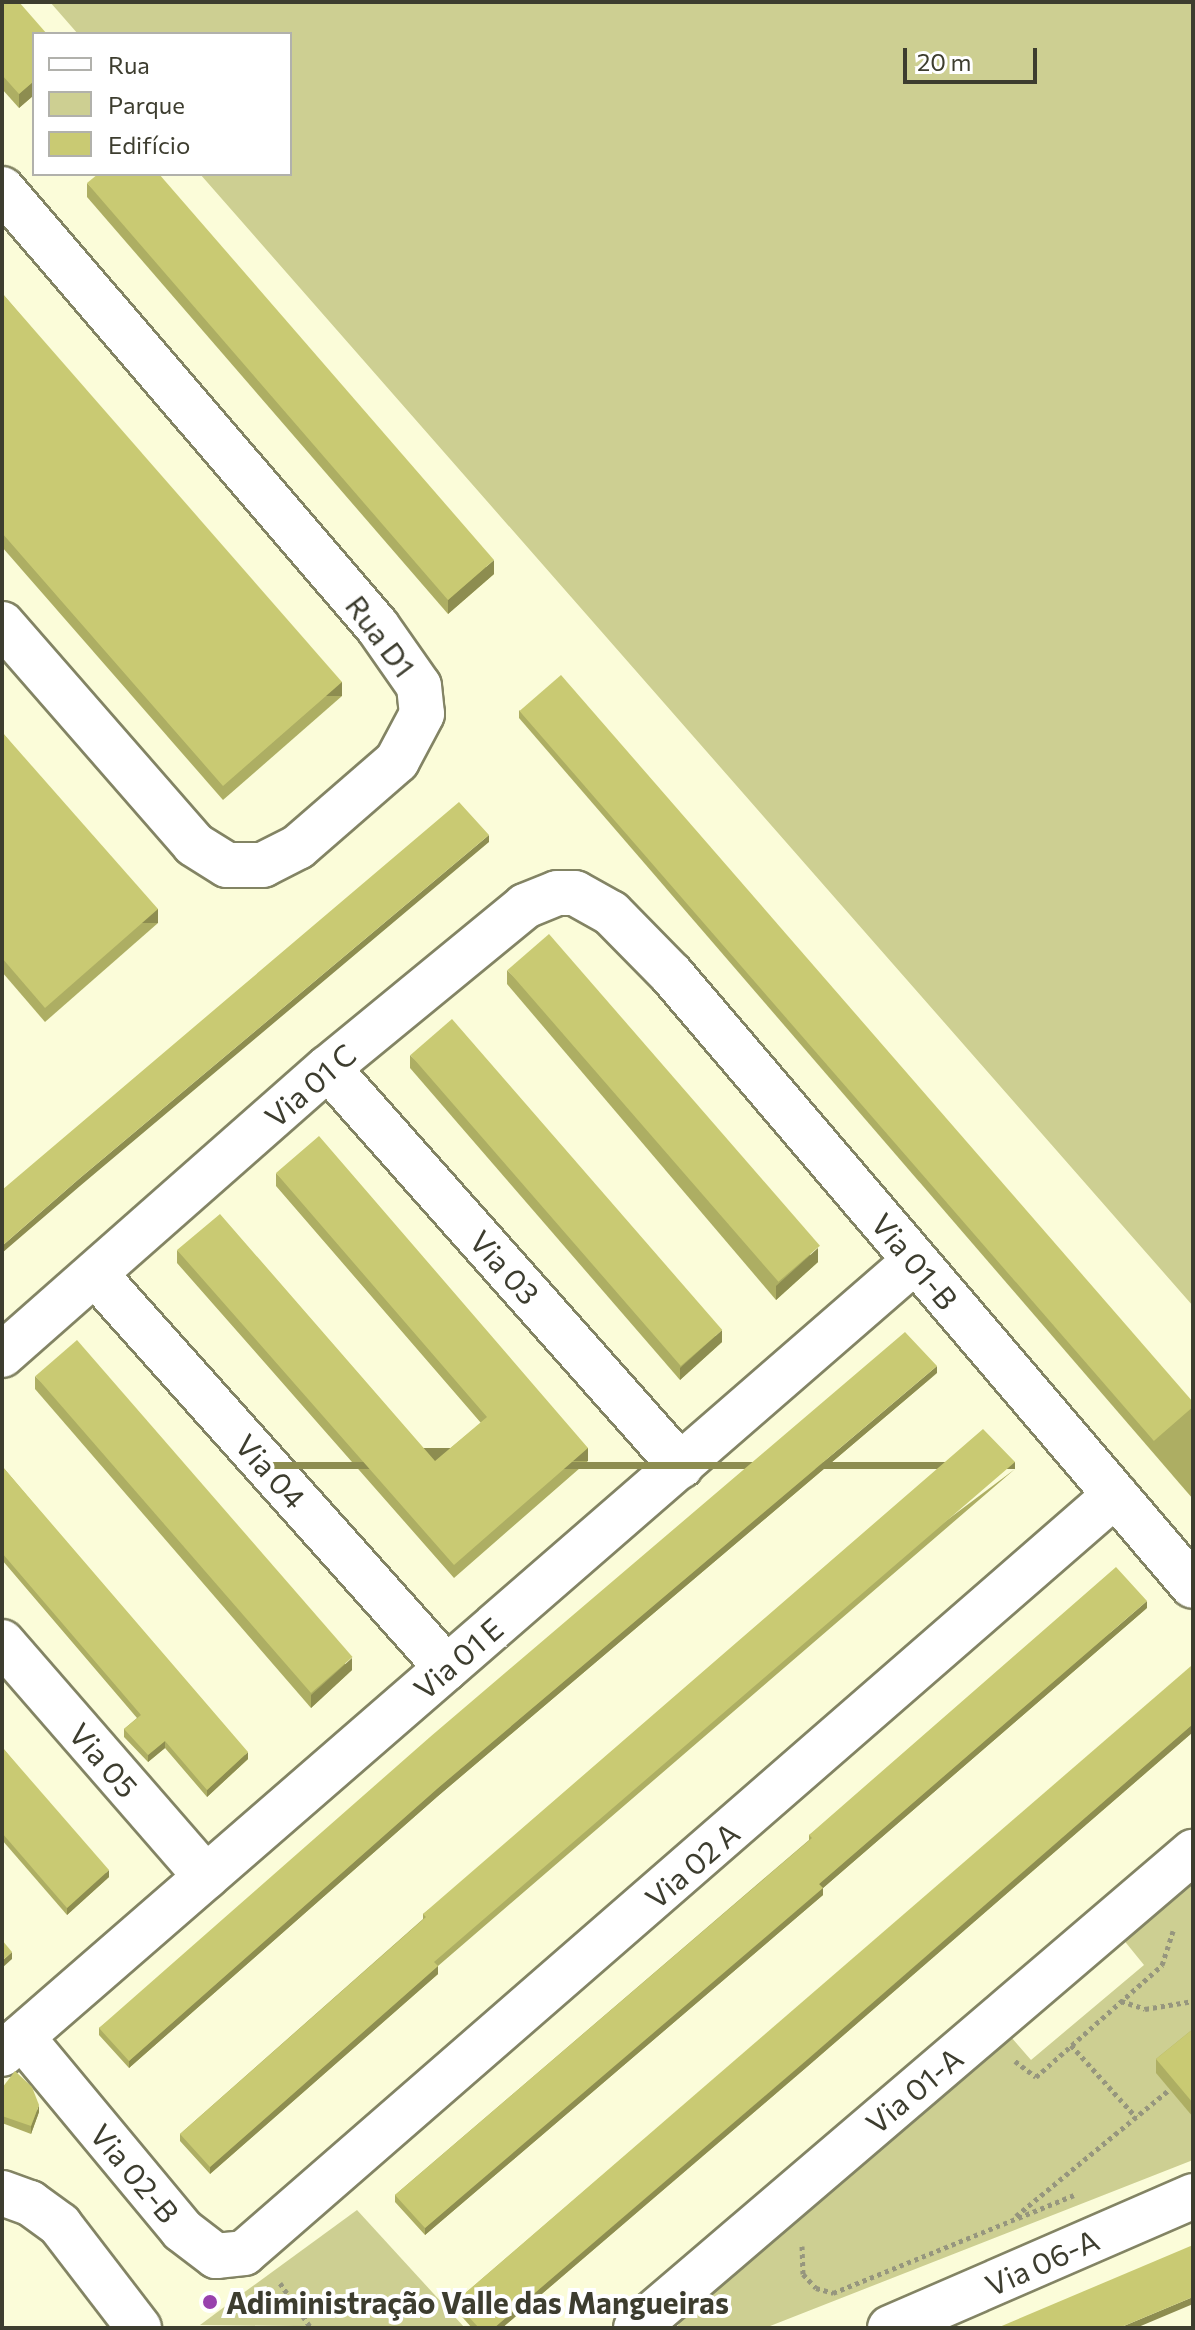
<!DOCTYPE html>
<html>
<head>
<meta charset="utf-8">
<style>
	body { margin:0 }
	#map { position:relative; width:1195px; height:2330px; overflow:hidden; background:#fbfcd9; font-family:Commissioner,sans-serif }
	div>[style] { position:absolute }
	.green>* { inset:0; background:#cdcf92 }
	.path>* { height:5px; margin-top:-2.5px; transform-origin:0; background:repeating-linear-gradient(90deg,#96967e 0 4px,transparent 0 8px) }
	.roads { filter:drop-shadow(2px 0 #838464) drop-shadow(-2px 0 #838464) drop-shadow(0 2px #838464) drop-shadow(0 -2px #838464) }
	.minor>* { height:44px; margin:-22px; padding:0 22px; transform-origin:22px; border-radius:22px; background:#fff }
	.wall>* { inset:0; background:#adae63 }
	.shaded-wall>* { inset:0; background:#8d8d50; transform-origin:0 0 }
	.building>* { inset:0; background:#c9ca73; transform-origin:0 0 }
	.dots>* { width:22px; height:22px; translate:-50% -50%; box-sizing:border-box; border:4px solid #fff; border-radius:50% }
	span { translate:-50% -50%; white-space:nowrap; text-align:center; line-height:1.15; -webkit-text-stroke:8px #fff; paint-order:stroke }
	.street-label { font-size:30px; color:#3d3d2f }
	.poi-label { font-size:30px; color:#3d3d2f; font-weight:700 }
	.left { translate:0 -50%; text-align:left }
	.frame { position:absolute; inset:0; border:4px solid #3d3d2f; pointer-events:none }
	.legend { position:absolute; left:32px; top:32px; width:260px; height:144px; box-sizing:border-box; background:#fff; border:2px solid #b1b1ac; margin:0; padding:10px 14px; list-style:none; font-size:24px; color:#3d3d2f }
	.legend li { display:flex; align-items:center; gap:16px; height:40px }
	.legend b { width:40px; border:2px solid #b1b1ac }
	.scale { position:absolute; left:903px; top:48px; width:134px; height:36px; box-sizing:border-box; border:4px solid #3d3d2f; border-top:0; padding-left:10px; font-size:24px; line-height:28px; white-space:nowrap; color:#3d3d2f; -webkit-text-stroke:6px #fff; paint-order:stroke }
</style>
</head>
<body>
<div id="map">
	<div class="green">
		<i style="clip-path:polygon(50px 2px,1193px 2px,1193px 1306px,200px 174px,290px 174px,290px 34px,78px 34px)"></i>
		<i style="clip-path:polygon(1193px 1871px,1193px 2160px,765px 2328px,677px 2328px,688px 2302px,1004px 2029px,1031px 2060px,1144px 1965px,1118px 1933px)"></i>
		<i style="clip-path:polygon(357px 2210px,465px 2328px,200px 2325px,235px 2299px)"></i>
	</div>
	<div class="path">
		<i style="left:1121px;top:2001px;width:25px;rotate:18deg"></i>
		<i style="left:1145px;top:2009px;width:49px;rotate:-9.5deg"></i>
		<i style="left:1071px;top:2045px;width:97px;rotate:47.9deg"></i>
		<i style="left:1015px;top:2061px;width:26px;rotate:37deg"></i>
		<i style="left:1036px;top:2077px;width:169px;rotate:-41.6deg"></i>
		<i style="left:1162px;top:1965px;width:36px;rotate:-72deg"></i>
		<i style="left:1016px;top:2216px;width:200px;rotate:-39.5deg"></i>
		<i style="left:802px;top:2246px;width:28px;rotate:88deg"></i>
		<i style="left:803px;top:2274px;width:19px;rotate:47deg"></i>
		<i style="left:816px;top:2288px;width:18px;rotate:16deg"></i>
		<i style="left:833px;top:2293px;width:260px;rotate:-22.1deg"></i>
		<i style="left:280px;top:2283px;width:55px;rotate:55.4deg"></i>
	</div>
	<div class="roads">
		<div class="minor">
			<i style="left:2px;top:189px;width:576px;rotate:49.37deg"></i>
			<i style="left:377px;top:626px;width:73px;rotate:55deg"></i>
			<i style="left:419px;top:686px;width:28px;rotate:84deg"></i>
			<i style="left:422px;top:714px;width:53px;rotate:118deg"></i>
			<i style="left:397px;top:761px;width:131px;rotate:139deg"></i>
			<i style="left:298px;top:847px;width:39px;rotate:153deg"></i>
			<i style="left:263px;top:865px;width:36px;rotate:180deg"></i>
			<i style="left:227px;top:865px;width:39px;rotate:-148deg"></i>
			<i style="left:194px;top:844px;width:292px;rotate:-131.1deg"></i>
			<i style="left:328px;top:1068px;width:532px;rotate:48.43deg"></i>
			<i style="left:95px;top:1274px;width:528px;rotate:48.22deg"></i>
			<i style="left:2px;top:1355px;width:434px;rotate:-41.4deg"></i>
			<i style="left:328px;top:1068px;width:255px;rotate:-39.4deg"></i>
			<i style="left:525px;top:906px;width:35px;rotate:-22deg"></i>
			<i style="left:557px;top:893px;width:18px"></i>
			<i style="left:575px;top:893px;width:41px;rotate:29.1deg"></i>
			<i style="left:611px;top:913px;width:86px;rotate:45.5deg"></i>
			<i style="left:671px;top:974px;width:804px;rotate:49.54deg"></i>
			<i style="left:2px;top:1642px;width:311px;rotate:49deg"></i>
			<i style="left:22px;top:2037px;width:251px;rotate:50.3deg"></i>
			<i style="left:182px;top:2230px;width:43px;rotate:37.4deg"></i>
			<i style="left:216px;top:2256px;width:28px;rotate:-6deg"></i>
			<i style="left:244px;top:2253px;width:1155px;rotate:-41.03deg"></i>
			<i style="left:2px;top:2054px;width:1209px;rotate:-40.98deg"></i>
			<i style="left:2px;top:2193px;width:30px;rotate:20deg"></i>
			<i style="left:30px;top:2203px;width:37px;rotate:36deg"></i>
			<i style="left:60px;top:2225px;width:130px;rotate:52.5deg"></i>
			<i style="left:636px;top:2328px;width:733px;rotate:-40.52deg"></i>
			<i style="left:890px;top:2328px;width:331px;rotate:-23.5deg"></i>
		</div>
	</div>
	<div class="wall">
		<i style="clip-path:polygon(2px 2px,34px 34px,34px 95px,19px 108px,2px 89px)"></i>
		<i style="clip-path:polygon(87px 183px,494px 574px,448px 614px,87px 197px)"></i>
		<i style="clip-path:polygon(2px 293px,342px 696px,223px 800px,2px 547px)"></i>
		<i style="clip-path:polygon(519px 710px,1193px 1407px,1193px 1499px,519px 718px)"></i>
		<i style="clip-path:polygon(2px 732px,158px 923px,45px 1022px,2px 972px)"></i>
		<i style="clip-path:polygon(507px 970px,818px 1262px,776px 1300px,507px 984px)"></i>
		<i style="clip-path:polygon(410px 1055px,722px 1342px,680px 1380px,410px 1068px)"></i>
		<i style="clip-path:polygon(276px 1173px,588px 1461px,454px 1578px,177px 1263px,177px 1250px,435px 1461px,481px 1423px,276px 1186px)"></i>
		<i style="clip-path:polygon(937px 1373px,438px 1796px,129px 2068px,99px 2035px,99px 2028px)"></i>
		<i style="clip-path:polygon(35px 1376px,352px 1670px,311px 1708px,35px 1389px)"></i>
		<i style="clip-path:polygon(2px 1466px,248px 1759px,207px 1797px,165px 1748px,148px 1762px,124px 1737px,124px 1729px,137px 1718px,2px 1560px)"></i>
		<i style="clip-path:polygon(1015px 1469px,438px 1966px,438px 1974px,210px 2174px,180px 2141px,180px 2134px,423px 1919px,423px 1914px)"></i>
		<i style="clip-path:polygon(1147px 1608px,823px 1888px,823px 1895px,425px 2235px,395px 2202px,395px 2195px,809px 1840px,809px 1835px)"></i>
		<i style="clip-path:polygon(1193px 1668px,1193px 1732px,808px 2066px,502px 2328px,472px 2328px,455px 2309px,455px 2302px)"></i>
		<i style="clip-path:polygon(2px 1747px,109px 1877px,67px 1915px,2px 1840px)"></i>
		<i style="clip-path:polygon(1193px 2029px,1193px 2117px,1156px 2073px,1156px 2059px)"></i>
		<i style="clip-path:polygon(2px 2088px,39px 2112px,31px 2134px,2px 2123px)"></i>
	</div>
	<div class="shaded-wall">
		<i style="clip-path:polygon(34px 81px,34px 95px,19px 108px,19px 94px)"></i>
		<i style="clip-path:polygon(494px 560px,494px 574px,448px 614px,448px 600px)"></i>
		<i style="left:342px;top:682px;width:14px;height:158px;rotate:90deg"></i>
		<i style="clip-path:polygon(489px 835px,489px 842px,80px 1186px,2px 1253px,2px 1246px,80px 1178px)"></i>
		<i style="left:158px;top:909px;width:14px;height:150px;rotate:90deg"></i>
		<i style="clip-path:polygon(818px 1248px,818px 1262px,776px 1300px,776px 1286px)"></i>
		<i style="clip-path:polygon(722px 1330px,722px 1342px,680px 1380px,680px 1368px)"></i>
		<i style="clip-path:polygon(937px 1366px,937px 1373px,438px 1796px,129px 2068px,129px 2061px,438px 1788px)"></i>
		<i style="left:588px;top:1448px;width:13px;height:178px;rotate:90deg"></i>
		<i style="left:1015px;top:1462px;width:7px;height:767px;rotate:90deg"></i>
		<i style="clip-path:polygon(1147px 1601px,1147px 1608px,823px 1888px,823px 1895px,425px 2235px,425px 2228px,819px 1884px)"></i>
		<i style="clip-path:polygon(352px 1658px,352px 1670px,311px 1708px,311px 1695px)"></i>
		<i style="clip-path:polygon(1193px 1724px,1193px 1732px,808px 2066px,502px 2328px,494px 2328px)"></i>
		<i style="clip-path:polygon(165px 1741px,165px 1748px,148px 1762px,148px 1755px)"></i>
		<i style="clip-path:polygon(248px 1752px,248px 1759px,207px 1797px,207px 1790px)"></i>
		<i style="clip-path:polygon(109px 1870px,109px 1877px,67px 1915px,67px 1908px)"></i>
		<i style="clip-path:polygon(12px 1952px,12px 1959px,2px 1968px,2px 1961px)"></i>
		<i style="clip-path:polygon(438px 1966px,438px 1974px,210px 2174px,210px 2167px)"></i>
		<i style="clip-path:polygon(39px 2105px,39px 2112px,31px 2134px,31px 2126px)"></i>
		<i style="clip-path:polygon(1193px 2297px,1193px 2304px,1136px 2328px,1119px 2328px)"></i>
	</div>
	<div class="building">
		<i style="clip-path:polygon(2px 2px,19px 2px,47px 34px,34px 34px,34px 81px,19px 94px,2px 75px)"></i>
		<i style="clip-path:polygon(98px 174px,159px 174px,494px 560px,448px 600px,87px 183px)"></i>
		<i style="clip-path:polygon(2px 293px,342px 682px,223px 786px,2px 533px)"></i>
		<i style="left:561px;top:675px;width:967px;height:55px;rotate:49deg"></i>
		<i style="clip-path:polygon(2px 732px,158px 909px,45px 1008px,2px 958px)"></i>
		<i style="clip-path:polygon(459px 802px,489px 835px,80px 1178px,2px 1246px,2px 1190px)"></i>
		<i style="left:549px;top:934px;width:413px;height:55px;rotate:49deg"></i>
		<i style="left:452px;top:1019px;width:412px;height:55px;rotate:49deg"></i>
		<i style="clip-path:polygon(319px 1136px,588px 1448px,454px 1565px,177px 1250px,220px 1214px,435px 1461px,487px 1417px,276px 1173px)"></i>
		<i style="clip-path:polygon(905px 1332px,937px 1366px,438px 1788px,129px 2061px,99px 2028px,430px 1737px)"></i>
		<i style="left:77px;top:1340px;width:420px;height:55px;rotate:49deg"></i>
		<i style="clip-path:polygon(983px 1429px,1015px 1462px,434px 1962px,438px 1966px,210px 2167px,180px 2134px,426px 1917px,423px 1914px)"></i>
		<i style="clip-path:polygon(2px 1466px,248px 1752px,207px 1790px,165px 1741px,148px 1755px,124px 1729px,141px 1715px,2px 1553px)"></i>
		<i style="clip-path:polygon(1116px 1567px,1147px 1601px,819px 1884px,823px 1888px,425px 2228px,395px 2195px,812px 1838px,809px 1835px)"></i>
		<i style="clip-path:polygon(1191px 1666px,1193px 1668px,1193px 1724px,808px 2059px,494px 2328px,479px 2328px,455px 2302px)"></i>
		<i style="clip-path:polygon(2px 1747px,109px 1870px,67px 1908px,2px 1833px)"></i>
		<i style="clip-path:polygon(2px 1940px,12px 1952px,2px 1961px)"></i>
		<i style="clip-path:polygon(1193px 2029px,1193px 2103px,1156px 2059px)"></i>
		<i style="clip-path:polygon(15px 2071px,32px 2087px,39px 2105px,31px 2126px,2px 2116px,2px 2088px)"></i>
		<i style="clip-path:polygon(1193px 2245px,1193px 2297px,1119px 2328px,997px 2328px)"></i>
	</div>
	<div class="dots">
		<i style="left:210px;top:2302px;background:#9841ad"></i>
	</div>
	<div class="street-label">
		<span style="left:381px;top:636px;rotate:53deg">Rua D1</span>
		<span style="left:310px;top:1085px;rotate:-41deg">Via 01 C</span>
		<span style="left:915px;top:1261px;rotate:50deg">Via 01-B</span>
		<span style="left:505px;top:1267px;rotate:48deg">Via 03</span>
		<span style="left:271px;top:1471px;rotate:48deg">Via 04</span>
		<span style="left:458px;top:1658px;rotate:-41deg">Via 01 E</span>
		<span style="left:104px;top:1760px;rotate:49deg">Via 05</span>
		<span style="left:692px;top:1865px;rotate:-41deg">Via 02 A</span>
		<span style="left:914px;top:2090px;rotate:-40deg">Via 01-A</span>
		<span style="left:135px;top:2173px;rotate:50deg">Via 02-B</span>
		<span style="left:1042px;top:2262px;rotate:-24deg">Via 06-A</span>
	</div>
	<div class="poi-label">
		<span class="left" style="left:226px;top:2302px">Adiministração Valle das Mangueiras</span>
	</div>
	<div class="frame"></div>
	<ul class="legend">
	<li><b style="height:10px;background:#fff"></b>Rua</li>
	<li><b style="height:22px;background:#cdcf92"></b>Parque</li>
	<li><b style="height:22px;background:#c9ca73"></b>Edifício</li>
	</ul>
	<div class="scale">20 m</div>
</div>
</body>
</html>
